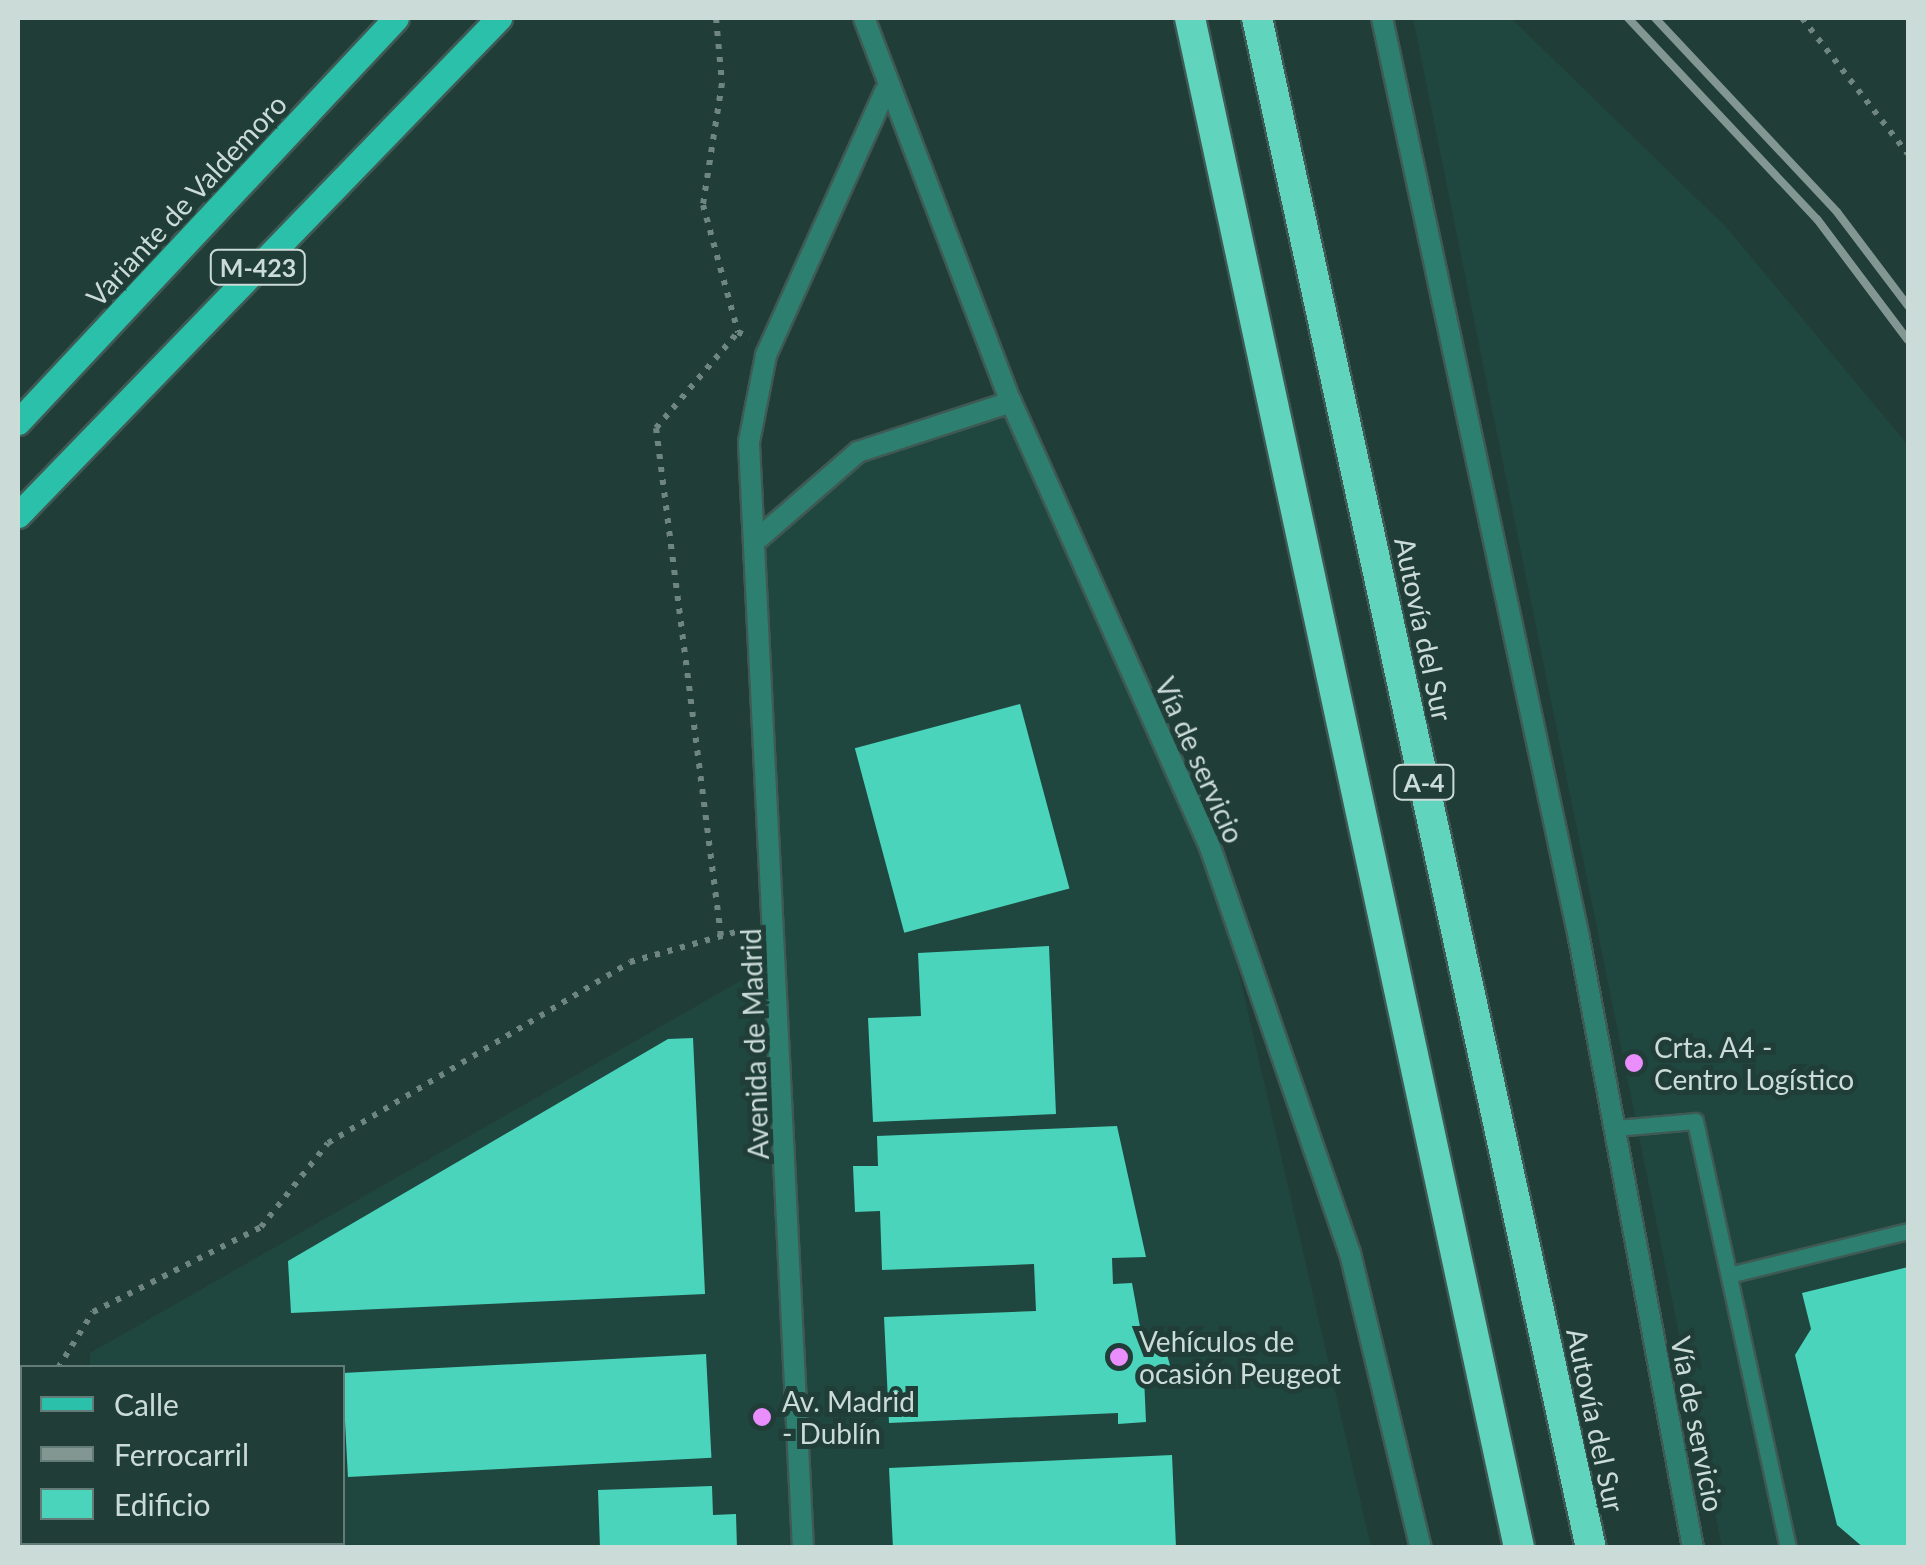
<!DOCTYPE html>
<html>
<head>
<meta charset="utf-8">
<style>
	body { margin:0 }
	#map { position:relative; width:1926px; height:1565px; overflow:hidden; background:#203d37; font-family:Lato,sans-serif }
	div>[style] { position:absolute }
	.built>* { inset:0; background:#20473f }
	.building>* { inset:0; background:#4ad4bc; transform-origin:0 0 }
	.path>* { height:6px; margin-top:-3px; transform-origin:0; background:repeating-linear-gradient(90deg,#6e8580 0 5px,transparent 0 13px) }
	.roads { filter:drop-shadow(2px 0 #3f5954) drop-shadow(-2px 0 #3f5954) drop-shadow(0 2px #3f5954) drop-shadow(0 -2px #3f5954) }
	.service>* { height:15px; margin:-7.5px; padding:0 7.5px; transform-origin:7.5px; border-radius:7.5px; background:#2d7f70 }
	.minor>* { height:20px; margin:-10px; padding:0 10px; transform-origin:10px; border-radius:10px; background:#2d7f70 }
	.primary>* { height:25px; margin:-12.5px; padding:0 12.5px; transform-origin:12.5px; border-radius:12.5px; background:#2bc0a9 }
	.motorway>* { height:30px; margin:-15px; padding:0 15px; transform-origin:15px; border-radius:15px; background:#61d4be }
	.rail>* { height:8px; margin:-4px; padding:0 4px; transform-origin:4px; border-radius:4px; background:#829792 }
	.dots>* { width:28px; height:28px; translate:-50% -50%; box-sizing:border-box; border:5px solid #203d37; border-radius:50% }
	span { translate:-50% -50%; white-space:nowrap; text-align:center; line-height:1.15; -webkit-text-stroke:10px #203d37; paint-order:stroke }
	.shield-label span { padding:2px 8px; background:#203d37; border:2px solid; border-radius:8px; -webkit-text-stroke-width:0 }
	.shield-label { font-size:25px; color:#cbdbd7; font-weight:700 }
	.street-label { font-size:28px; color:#cbdbd7 }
	.poi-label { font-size:28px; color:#cbdbd7 }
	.left { translate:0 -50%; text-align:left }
	.frame { position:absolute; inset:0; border:20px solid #cbdbd7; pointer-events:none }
	.legend { position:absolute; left:20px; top:1365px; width:325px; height:180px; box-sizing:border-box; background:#203d37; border:2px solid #647c77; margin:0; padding:12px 18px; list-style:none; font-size:30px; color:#cbdbd7 }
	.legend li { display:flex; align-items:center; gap:20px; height:50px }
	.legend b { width:50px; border:2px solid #647c77 }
</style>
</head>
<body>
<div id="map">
	<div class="built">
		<i style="clip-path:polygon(1413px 18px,1511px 18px,1726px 227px,1908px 445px,1908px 1547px,1722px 1547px)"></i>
		<i style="clip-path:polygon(1011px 402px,1210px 847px,1371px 1547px,89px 1548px,342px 1542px,342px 1368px,90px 1367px,90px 1353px,763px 968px,759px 538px,858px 452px)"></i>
	</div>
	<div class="building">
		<i style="left:1020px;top:704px;width:191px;height:171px;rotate:75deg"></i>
		<i style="clip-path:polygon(1049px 946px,1056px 1114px,873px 1122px,868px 1018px,921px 1016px,918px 953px)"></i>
		<i style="clip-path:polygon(693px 1038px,705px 1294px,291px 1313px,288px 1261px,668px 1039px)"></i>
		<i style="clip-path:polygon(1117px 1126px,1146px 1257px,1112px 1258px,1113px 1284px,1132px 1283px,1142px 1338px,1162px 1337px,1173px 1376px,1144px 1377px,1146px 1422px,1118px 1424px,1118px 1413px,889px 1423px,884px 1317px,1036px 1311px,1034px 1264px,882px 1270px,880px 1211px,855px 1212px,853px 1166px,878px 1166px,877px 1136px)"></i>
		<i style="clip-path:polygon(1908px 1267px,1908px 1548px,1864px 1548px,1837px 1525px,1795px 1355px,1811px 1329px,1802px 1293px)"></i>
		<i style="left:706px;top:1354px;width:104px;height:364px;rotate:87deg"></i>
		<i style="clip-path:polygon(1172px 1455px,1176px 1548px,893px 1548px,889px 1468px)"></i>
		<i style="clip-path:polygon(712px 1486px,713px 1515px,736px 1514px,737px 1548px,600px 1548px,598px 1490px)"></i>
	</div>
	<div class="path">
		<i style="left:716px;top:18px;width:65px;rotate:84.7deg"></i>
		<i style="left:722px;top:83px;width:123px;rotate:98.9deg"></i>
		<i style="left:703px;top:205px;width:132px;rotate:74.6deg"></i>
		<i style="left:738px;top:332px;width:13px;rotate:27deg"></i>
		<i style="left:1802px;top:18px;width:172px;rotate:52.1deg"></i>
		<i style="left:721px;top:936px;width:512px;rotate:-97.29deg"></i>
		<i style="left:656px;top:428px;width:126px;rotate:-49.5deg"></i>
		<i style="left:58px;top:1368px;width:66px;rotate:-58deg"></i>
		<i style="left:93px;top:1312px;width:188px;rotate:-26.8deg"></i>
		<i style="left:261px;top:1227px;width:107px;rotate:-51.4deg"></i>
		<i style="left:328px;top:1143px;width:352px;rotate:-30.9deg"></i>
		<i style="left:630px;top:962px;width:125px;rotate:-15.8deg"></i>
		<i style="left:18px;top:1431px;width:9px;rotate:-63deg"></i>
	</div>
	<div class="roads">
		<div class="service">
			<i style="left:1615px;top:1128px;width:80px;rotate:-5deg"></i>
			<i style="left:1695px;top:1121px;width:437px;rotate:77.7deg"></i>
			<i style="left:1729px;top:1275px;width:184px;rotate:-13.8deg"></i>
		</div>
		<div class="minor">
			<i style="left:864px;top:18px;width:411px;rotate:69.1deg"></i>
			<i style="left:1011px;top:402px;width:487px;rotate:65.9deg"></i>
			<i style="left:1210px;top:847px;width:429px;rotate:71deg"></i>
			<i style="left:1350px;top:1253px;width:303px;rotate:76.5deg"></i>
			<i style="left:1382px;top:18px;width:941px;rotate:77.91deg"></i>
			<i style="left:1579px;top:938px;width:621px;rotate:79.41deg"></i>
			<i style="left:759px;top:538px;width:131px;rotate:-41deg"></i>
			<i style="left:858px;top:452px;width:161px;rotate:-18.1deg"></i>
			<i style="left:803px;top:1548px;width:1107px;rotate:-92.8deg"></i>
			<i style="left:749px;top:442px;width:89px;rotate:-78.9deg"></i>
			<i style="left:766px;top:355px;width:289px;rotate:-65.7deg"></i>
		</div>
		<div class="primary">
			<i style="left:18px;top:422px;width:553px;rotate:-46.9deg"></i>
			<i style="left:18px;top:515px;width:692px;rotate:-45.94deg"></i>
		</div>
		<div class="motorway">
			<i style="left:1190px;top:18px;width:1565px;rotate:77.86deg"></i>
			<i style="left:1257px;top:18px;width:1566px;rotate:77.69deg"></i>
		</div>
	</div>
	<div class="rail">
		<i style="left:1628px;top:18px;width:276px;rotate:46.8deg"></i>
		<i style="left:1817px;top:219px;width:151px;rotate:53.1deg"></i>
		<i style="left:1655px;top:18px;width:266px;rotate:46.8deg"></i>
		<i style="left:1837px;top:212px;width:118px;rotate:52.9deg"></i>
	</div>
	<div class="dots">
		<i style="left:1634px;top:1063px;background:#ea8dfd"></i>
		<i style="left:1119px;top:1357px;background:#ea8dfd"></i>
		<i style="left:762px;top:1417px;background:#ea8dfd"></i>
	</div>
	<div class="shield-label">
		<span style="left:258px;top:267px">M-423</span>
		<span style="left:1424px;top:782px">A-4</span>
	</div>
	<div class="street-label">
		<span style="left:186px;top:200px;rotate:-47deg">Variante de Valdemoro</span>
		<span style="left:1424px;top:629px;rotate:78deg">Autovía del Sur</span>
		<span style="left:1200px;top:760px;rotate:66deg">Vía de servicio</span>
		<span style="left:754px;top:1044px;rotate:-92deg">Avenida de Madrid</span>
		<span style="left:1596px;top:1420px;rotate:78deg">Autovía del Sur</span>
		<span style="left:1698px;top:1424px;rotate:79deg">Vía de servicio</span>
	</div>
	<div class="poi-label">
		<span class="left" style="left:1654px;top:1063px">Crta. A4 -<br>Centro Logístico</span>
		<span class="left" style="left:1139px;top:1357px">Vehículos de<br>ocasión Peugeot</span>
		<span class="left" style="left:782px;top:1417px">Av. Madrid<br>- Dublín</span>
	</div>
	<div class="frame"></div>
	<ul class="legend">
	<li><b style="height:12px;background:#2bc0a9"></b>Calle</li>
	<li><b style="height:12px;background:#829792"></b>Ferrocarril</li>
	<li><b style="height:28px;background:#4ad4bc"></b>Edificio</li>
	</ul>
</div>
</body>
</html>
